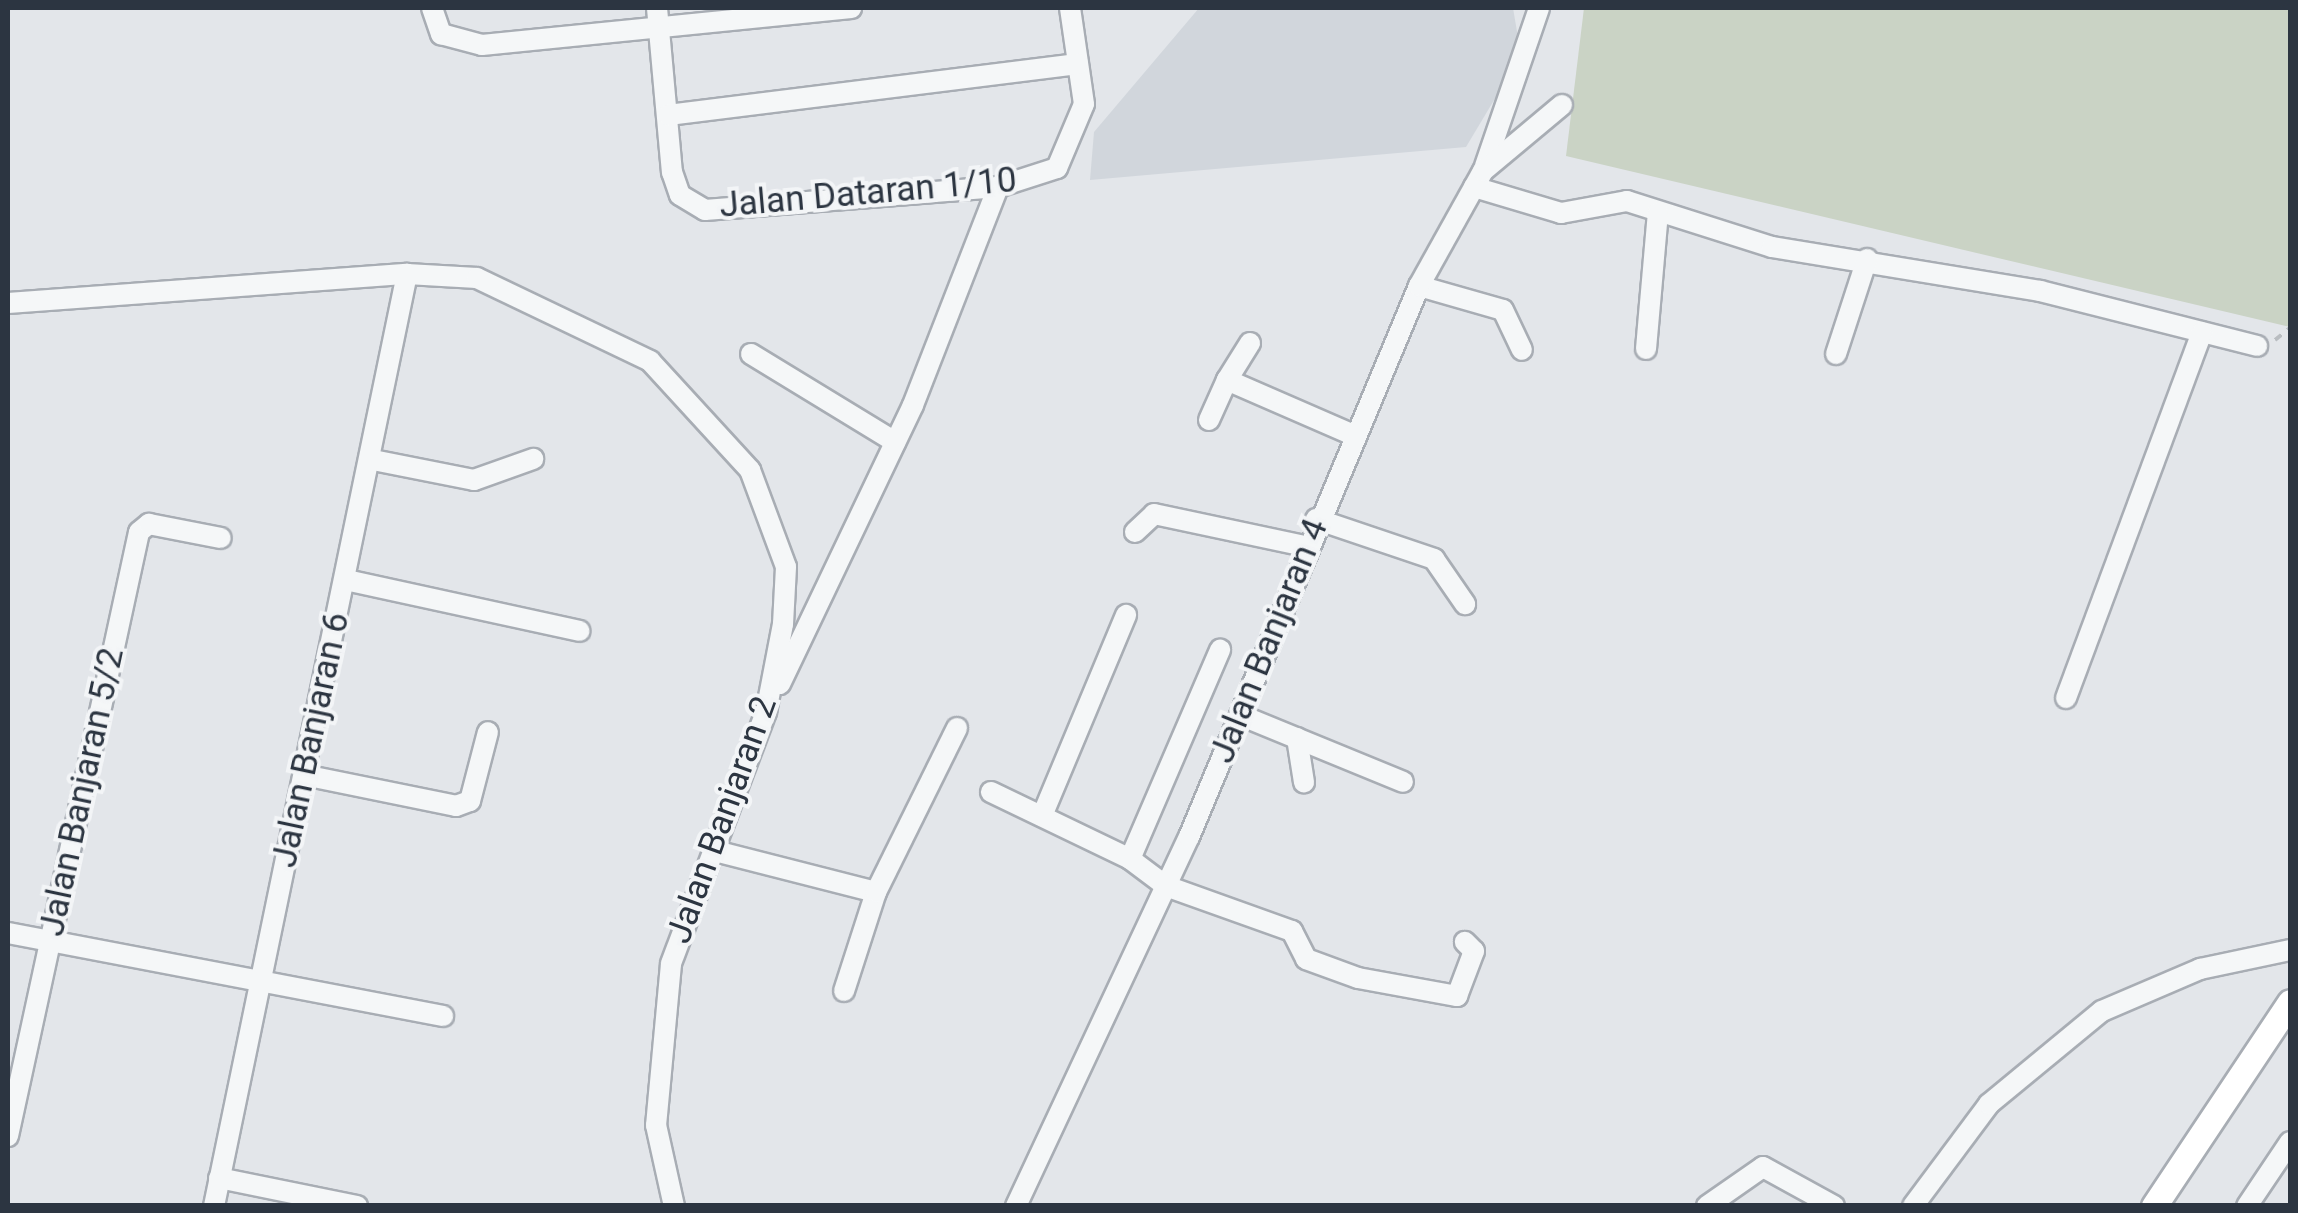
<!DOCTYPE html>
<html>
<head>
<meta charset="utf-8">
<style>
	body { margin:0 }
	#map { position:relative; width:2298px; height:1213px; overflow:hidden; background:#e3e6ea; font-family:Roboto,sans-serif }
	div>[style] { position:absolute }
	.built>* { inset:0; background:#d1d6dc }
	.green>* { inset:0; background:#cad3c5 }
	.path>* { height:4px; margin-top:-2px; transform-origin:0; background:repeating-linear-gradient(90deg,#b9bdc1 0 8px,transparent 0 16px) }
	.roads { filter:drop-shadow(2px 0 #a8adb4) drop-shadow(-2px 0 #a8adb4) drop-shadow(0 2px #a8adb4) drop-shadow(0 -2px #a8adb4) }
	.minor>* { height:20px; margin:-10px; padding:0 10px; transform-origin:10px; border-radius:10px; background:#f5f7f8 }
	.major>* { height:25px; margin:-12.5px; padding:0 12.5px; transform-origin:12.5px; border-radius:12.5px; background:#fff }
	span { translate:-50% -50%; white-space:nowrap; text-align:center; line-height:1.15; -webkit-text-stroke:8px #f3f5f7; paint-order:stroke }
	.street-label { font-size:35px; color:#2c3541 }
	.frame { position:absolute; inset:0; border:10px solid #2c3541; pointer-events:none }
</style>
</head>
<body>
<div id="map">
	<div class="built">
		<i style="clip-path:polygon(1199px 8px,1513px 8px,1521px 55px,1466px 147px,1090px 180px,1094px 132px)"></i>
	</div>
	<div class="green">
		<i style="clip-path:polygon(1584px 8px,2290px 8px,2290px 327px,1566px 156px)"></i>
	</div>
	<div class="path">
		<i style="left:2275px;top:340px;width:19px;rotate:-39deg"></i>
	</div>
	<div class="roads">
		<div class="minor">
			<i style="left:432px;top:8px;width:28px;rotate:71deg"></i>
			<i style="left:441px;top:34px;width:42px;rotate:15deg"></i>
			<i style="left:482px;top:45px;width:371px;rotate:-5.7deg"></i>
			<i style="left:657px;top:8px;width:165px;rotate:84.8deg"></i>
			<i style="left:672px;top:172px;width:24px;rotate:71deg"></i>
			<i style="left:680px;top:195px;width:29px;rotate:31deg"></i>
			<i style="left:705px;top:210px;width:294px;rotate:-4.5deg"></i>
			<i style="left:998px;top:187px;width:62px;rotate:-17.9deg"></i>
			<i style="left:1057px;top:168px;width:69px;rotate:-67.1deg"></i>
			<i style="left:1084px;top:104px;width:97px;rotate:-98.3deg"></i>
			<i style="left:668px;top:115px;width:413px;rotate:-7.1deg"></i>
			<i style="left:1485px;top:166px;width:167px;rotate:-71.1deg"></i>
			<i style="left:1474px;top:187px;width:91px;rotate:16.6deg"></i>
			<i style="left:1561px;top:213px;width:67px;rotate:-10.3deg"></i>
			<i style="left:1627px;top:201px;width:152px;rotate:17.6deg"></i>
			<i style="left:1772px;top:247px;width:272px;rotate:9.3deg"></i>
			<i style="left:2040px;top:291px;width:224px;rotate:14.2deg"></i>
			<i style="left:1419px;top:286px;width:87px;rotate:15.9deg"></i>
			<i style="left:1503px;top:310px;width:44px;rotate:64.6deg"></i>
			<i style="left:8px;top:303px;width:400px;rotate:-4.2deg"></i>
			<i style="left:407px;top:274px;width:70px;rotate:3.3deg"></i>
			<i style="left:477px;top:278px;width:192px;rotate:25.6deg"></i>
			<i style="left:650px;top:361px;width:148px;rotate:47.5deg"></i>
			<i style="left:750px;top:470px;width:103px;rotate:69.6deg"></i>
			<i style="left:786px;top:567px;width:57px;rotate:93deg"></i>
			<i style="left:783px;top:624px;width:90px;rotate:100.9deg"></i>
			<i style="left:766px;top:712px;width:269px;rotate:110.7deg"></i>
			<i style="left:671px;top:964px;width:162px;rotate:95.3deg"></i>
			<i style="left:656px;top:1125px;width:83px;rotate:77.5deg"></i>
			<i style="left:1250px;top:343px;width:44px;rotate:121.9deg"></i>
			<i style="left:1227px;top:380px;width:141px;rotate:23.5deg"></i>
			<i style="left:1646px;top:349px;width:137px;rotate:-85deg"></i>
			<i style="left:751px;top:354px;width:169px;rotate:31.4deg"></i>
			<i style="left:1836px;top:354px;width:100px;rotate:-71.9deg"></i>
			<i style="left:1209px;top:420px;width:44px;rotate:-65.8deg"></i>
			<i style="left:373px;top:460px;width:103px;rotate:11.2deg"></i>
			<i style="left:474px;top:480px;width:63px;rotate:-19.6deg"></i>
			<i style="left:1316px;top:519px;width:125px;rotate:18.7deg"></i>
			<i style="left:1434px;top:559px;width:55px;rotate:55.4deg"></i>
			<i style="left:1135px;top:532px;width:26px;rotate:-43deg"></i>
			<i style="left:1154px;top:514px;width:154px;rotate:12deg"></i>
			<i style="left:346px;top:580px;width:239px;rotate:12.3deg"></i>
			<i style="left:780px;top:684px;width:309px;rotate:-64.5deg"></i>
			<i style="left:913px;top:405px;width:234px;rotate:-68.7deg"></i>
			<i style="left:2066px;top:698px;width:390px;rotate:-69.6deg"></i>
			<i style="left:1240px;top:715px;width:176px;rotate:22.3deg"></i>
			<i style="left:1297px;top:738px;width:45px;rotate:81deg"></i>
			<i style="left:304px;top:775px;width:155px;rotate:11.5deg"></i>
			<i style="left:456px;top:806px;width:15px;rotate:-20deg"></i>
			<i style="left:470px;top:801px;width:71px;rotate:-75.4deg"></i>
			<i style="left:991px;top:792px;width:154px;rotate:25.7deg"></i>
			<i style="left:1130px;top:859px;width:45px;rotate:36.9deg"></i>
			<i style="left:1166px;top:886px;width:134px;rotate:19.7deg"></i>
			<i style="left:1292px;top:931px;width:31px;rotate:63deg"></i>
			<i style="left:1306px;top:959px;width:55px;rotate:20.1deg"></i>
			<i style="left:1358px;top:978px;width:101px;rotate:10.3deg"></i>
			<i style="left:1457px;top:996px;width:48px;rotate:-69.3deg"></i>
			<i style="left:1474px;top:951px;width:13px;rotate:-135deg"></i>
			<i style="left:1042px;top:816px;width:218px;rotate:-67.3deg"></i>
			<i style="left:715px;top:851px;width:166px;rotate:14.3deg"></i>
			<i style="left:876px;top:892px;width:104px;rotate:107.9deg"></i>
			<i style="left:1130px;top:859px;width:228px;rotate:-66.7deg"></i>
			<i style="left:876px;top:892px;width:183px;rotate:-63.7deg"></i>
			<i style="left:8px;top:933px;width:443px;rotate:10.8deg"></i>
			<i style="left:8px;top:1136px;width:618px;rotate:-77.76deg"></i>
			<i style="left:139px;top:532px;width:13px;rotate:-39deg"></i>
			<i style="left:149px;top:524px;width:73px;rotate:11deg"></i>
			<i style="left:219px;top:1178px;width:141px;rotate:11.5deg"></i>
			<i style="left:214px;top:1206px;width:952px;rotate:-78.3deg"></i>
			<i style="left:1016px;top:1206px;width:408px;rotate:-64.9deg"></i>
			<i style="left:1189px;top:837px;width:597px;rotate:-67.34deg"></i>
			<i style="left:1419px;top:286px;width:132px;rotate:-60.9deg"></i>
			<i style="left:1483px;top:171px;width:103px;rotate:-39.9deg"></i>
			<i style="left:1707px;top:1206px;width:68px;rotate:-34.9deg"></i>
			<i style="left:1763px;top:1167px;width:81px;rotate:28.8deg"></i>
			<i style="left:1913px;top:1206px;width:127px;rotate:-53.3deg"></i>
			<i style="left:1989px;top:1104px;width:146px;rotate:-39.5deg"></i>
			<i style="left:2102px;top:1011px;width:107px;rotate:-23.2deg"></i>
			<i style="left:2200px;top:969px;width:92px;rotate:-11.9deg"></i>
			<i style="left:2247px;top:1206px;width:77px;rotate:-56.1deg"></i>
		</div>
		<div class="major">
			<i style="left:2154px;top:1206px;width:245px;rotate:-56.3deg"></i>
		</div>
	</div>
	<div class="street-label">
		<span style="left:868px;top:193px;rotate:-5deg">Jalan Dataran 1/10</span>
		<span style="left:1269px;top:641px;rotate:-68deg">Jalan Banjaran 4</span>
		<span style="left:311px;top:740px;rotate:-78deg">Jalan Banjaran 6</span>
		<span style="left:82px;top:792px;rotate:-78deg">Jalan Banjaran 5/2</span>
		<span style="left:722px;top:820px;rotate:-70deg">Jalan Banjaran 2</span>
	</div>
	<div class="frame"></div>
</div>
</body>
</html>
